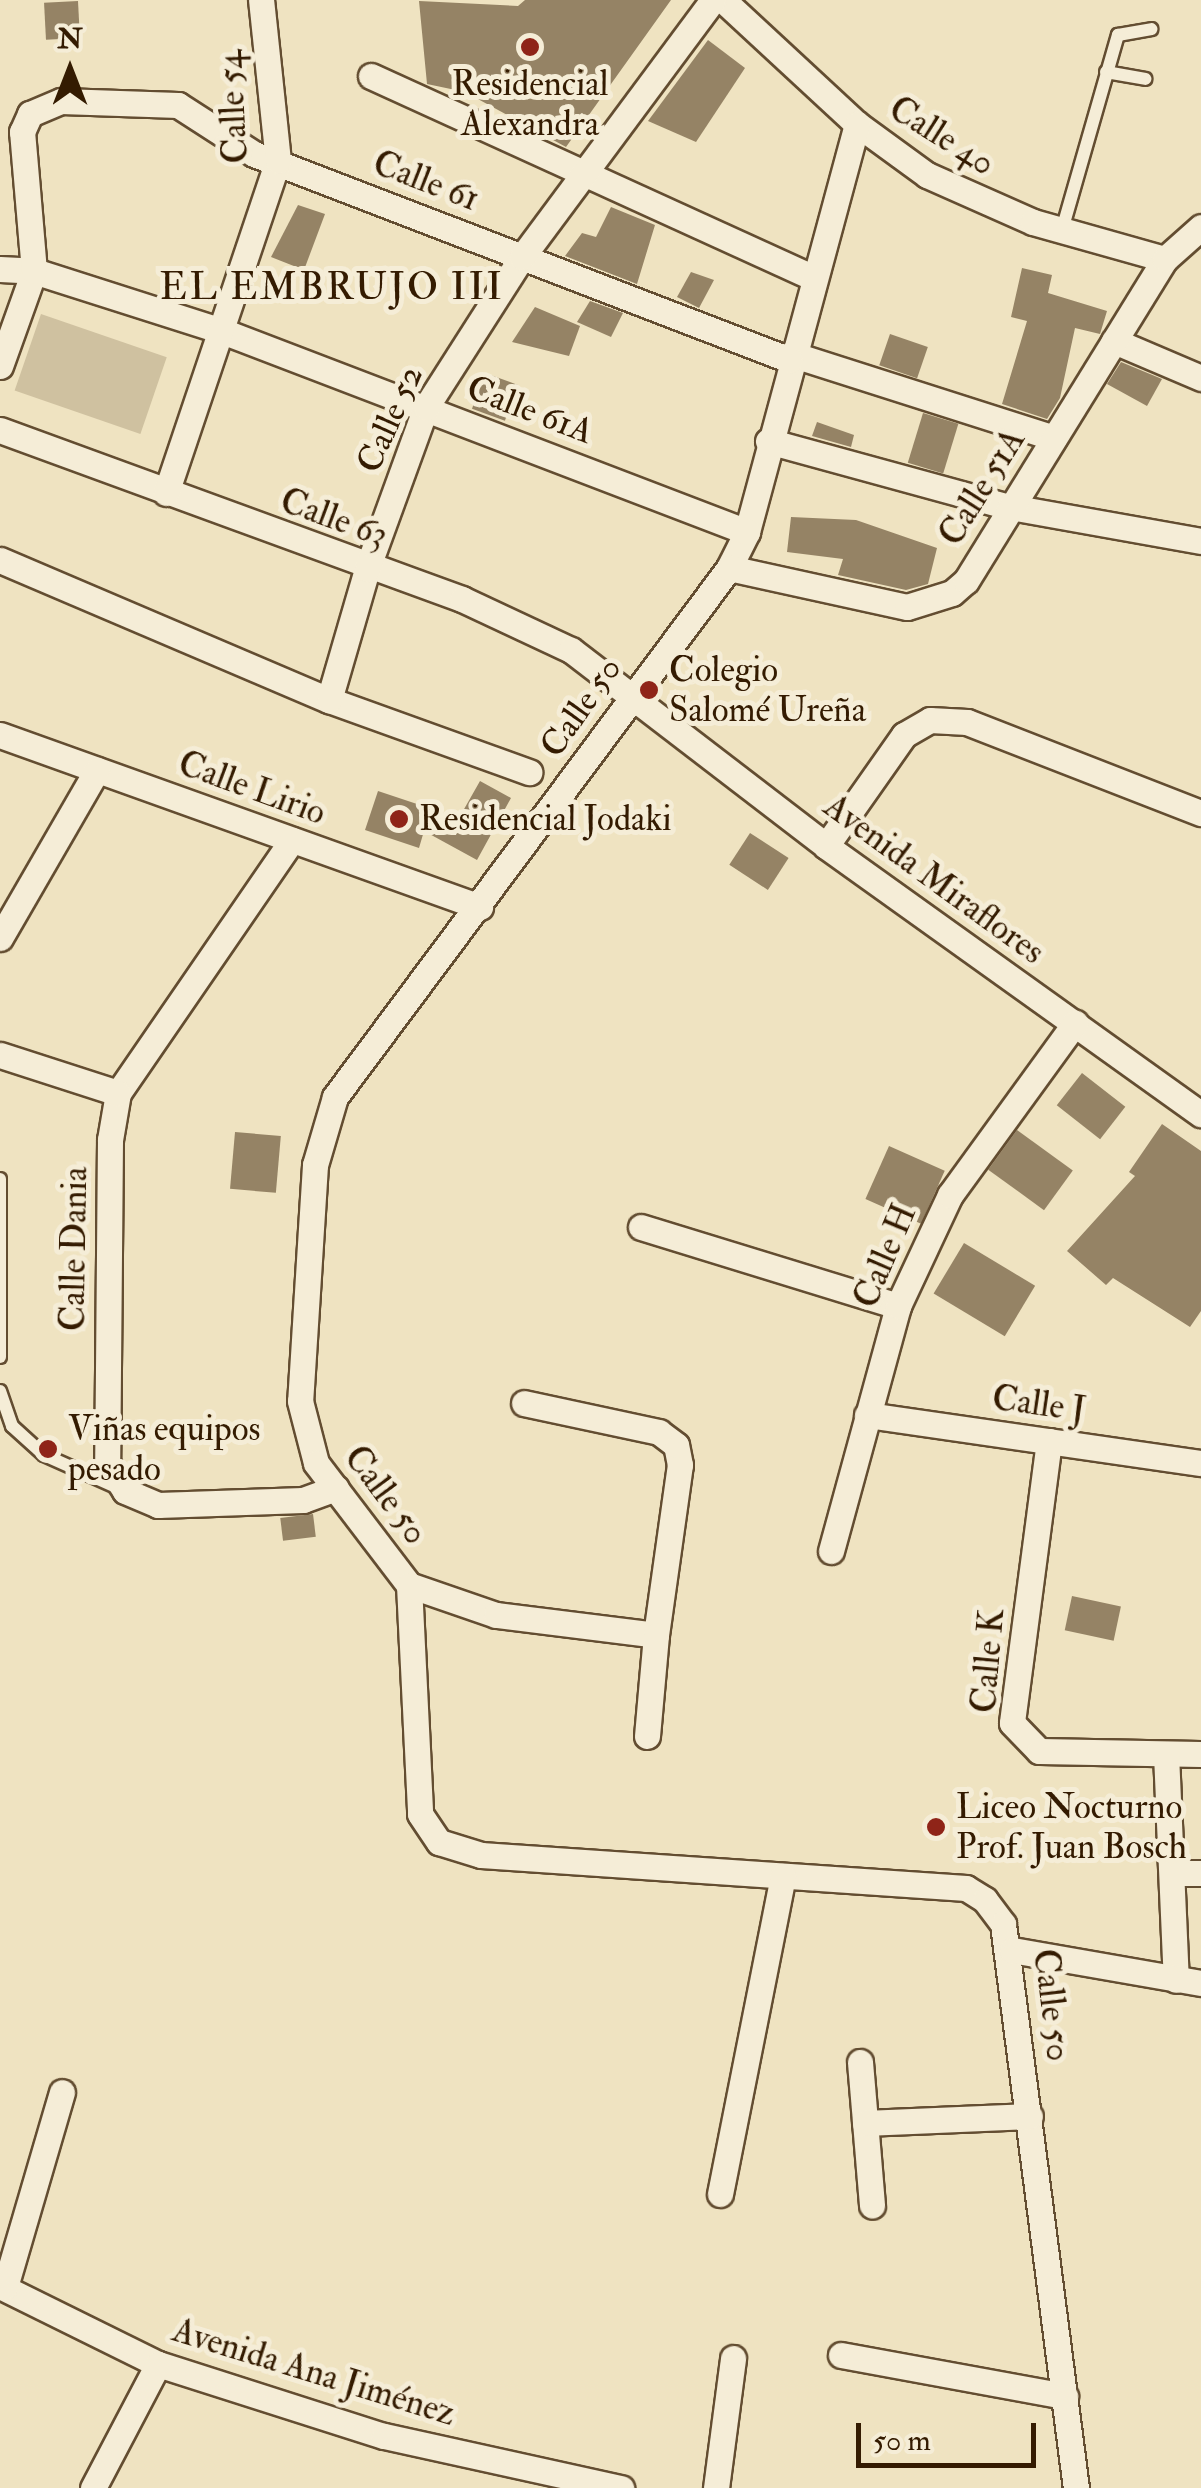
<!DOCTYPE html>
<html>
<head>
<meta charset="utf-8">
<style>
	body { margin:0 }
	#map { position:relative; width:1201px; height:2488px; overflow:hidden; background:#efe3c1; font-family:"IM FELL Double Pica",serif }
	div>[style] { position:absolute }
	.green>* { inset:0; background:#cfc1a0; transform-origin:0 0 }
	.building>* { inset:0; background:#958365; transform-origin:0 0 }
	.roads { filter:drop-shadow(2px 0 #634d31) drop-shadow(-2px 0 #634d31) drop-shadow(0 2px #634d31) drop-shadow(0 -2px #634d31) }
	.service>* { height:12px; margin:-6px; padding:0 6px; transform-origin:6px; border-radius:6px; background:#f5edd7 }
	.minor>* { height:25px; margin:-12.5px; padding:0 12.5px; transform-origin:12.5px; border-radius:12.5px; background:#f5edd7 }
	.dots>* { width:28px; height:28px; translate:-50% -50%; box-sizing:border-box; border:5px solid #f5edd7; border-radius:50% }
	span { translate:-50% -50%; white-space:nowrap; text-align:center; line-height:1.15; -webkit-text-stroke:10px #f5edd7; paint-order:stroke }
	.poi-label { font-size:35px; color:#341b01 }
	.left { translate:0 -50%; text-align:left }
	.street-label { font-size:35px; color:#341b01 }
	.neighbourhood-label { font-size:38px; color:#341b01; letter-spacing:2.5px }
	.north { position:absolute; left:20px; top:20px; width:100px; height:100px; -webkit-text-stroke:8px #f5edd7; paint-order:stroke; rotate:0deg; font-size:28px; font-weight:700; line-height:40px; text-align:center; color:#341b01 }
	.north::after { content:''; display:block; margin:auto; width:35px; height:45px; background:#341b01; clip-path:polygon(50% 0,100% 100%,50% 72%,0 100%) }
	.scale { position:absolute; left:856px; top:2423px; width:180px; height:45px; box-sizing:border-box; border:5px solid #341b01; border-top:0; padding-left:12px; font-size:30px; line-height:35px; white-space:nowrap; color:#341b01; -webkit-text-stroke:8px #f5edd7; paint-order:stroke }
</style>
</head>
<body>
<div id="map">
	<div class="green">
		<i style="left:41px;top:314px;width:133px;height:81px;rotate:19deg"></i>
	</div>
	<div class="building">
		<i style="clip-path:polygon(525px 0,671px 0,566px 147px,465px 92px,427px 84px,419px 1px,518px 6px)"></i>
		<i style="left:78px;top:1px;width:37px;height:34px;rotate:87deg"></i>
		<i style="clip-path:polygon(708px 40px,745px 68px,696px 142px,648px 121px)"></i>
		<i style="clip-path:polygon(298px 205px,325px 214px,304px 270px,271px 257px)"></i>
		<i style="clip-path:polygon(611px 207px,655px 225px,637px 284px,565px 256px,582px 233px,596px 237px)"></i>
		<i style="clip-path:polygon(1022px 268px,1052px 275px,1048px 293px,1107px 311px,1100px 334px,1075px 328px,1060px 398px,1047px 419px,1002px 404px,1027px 321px,1011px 317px)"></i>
		<i style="clip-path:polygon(691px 272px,714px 280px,699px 308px,677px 297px)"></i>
		<i style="clip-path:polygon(590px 301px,623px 313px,611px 337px,577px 322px)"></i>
		<i style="clip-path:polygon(535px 307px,580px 326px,569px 356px,512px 342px)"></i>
		<i style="left:890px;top:334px;width:40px;height:33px;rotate:19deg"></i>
		<i style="clip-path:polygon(1121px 362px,1162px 379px,1147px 406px,1107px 384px)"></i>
		<i style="left:485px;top:373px;width:35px;height:38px;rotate:20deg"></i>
		<i style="left:923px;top:413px;width:37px;height:52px;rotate:17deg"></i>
		<i style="clip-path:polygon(817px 422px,854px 435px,851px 447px,812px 436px)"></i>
		<i style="clip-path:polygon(791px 517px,856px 520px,937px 548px,928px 584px,906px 590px,838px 575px,843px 559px,787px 552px)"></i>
		<i style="clip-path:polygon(480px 781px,511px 798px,477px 860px,424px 831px,419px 848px,365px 830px,378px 791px,459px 818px)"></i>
		<i style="left:750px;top:833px;width:46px;height:38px;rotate:33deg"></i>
		<i style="left:1082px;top:1073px;width:55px;height:41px;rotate:38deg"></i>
		<i style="clip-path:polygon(1162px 1124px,1201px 1151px,1201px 1311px,1190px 1327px,1113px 1278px,1106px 1285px,1067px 1251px,1135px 1176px,1129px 1172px)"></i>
		<i style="left:1017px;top:1130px;width:69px;height:49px;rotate:36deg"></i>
		<i style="left:235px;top:1132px;width:46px;height:57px;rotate:5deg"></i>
		<i style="left:889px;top:1146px;width:61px;height:58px;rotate:24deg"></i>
		<i style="left:964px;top:1243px;width:83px;height:59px;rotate:31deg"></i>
		<i style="left:313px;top:1514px;width:23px;height:33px;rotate:83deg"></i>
		<i style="left:1072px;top:1596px;width:50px;height:35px;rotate:12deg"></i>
	</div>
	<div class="roads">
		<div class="service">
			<i style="left:1106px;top:72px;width:40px;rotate:10deg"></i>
			<i style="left:1062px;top:230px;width:203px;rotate:-74deg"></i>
			<i style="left:1118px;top:35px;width:34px;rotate:-10deg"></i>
			<i style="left:0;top:1179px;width:178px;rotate:90deg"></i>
			<i style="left:0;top:1391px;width:37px;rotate:71deg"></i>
			<i style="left:12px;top:1426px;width:43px;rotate:42.2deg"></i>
			<i style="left:44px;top:1455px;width:81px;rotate:24deg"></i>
		</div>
		<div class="minor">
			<i style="left:723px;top:0;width:183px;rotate:42.8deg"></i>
			<i style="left:857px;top:124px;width:87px;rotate:36.1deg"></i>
			<i style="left:927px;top:175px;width:116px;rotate:23.9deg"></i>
			<i style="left:1033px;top:222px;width:137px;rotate:15.7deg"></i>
			<i style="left:371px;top:76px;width:485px;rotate:24.5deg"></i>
			<i style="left:857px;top:124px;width:423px;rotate:105.1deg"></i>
			<i style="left:747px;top:532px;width:40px;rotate:116.6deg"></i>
			<i style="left:729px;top:568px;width:660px;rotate:126.68deg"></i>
			<i style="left:335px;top:1097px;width:71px;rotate:106.4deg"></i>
			<i style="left:315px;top:1165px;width:236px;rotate:93.6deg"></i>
			<i style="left:300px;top:1401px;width:64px;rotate:75.5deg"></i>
			<i style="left:316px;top:1463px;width:153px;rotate:52.7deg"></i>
			<i style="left:409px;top:1585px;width:229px;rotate:87.2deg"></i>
			<i style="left:420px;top:1814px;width:34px;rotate:56deg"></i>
			<i style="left:439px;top:1842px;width:44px;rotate:17.2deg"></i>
			<i style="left:481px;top:1855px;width:486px;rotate:3.9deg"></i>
			<i style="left:966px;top:1888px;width:22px;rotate:32deg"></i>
			<i style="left:985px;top:1900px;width:30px;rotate:53deg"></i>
			<i style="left:1003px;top:1924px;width:569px;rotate:82.63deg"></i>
			<i style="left:0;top:269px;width:34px;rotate:3deg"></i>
			<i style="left:34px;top:271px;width:197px;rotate:17.7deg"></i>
			<i style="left:222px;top:331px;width:562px;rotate:20.95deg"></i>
			<i style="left:1114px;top:341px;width:95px;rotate:23deg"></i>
			<i style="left:791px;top:354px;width:276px;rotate:17.7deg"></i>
			<i style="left:0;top:366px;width:101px;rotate:-70.3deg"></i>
			<i style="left:34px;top:271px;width:140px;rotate:-94.9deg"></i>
			<i style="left:22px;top:132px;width:20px;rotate:-66deg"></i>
			<i style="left:30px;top:114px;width:34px;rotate:-23deg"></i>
			<i style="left:61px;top:101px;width:117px;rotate:2deg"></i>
			<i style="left:178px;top:105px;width:90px;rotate:32.8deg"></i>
			<i style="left:254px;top:154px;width:574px;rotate:21.02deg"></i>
			<i style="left:0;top:430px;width:492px;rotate:20.1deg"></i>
			<i style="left:462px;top:599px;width:120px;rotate:25.1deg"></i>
			<i style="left:571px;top:650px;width:322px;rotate:37.5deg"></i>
			<i style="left:826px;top:846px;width:461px;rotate:35.6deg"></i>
			<i style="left:768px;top:441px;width:251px;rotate:15.3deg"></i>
			<i style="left:1010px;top:507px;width:194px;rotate:10.1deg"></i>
			<i style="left:166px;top:493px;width:350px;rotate:-71.4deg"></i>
			<i style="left:278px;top:161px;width:162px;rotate:-96deg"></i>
			<i style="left:0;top:560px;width:358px;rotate:23.1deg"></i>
			<i style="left:329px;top:700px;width:213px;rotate:19.8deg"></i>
			<i style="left:729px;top:568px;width:182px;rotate:12.4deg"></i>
			<i style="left:907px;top:607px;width:47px;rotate:-17.3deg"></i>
			<i style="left:952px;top:593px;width:18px;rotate:-41deg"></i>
			<i style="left:966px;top:581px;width:379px;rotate:-58.3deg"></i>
			<i style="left:1165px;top:259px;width:48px;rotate:-41.6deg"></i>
			<i style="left:329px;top:700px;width:136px;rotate:-73.8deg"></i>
			<i style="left:367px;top:569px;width:172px;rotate:-70deg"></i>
			<i style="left:426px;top:407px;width:178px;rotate:-57.4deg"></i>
			<i style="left:522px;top:257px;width:320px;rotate:-53.4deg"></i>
			<i style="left:0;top:735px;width:510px;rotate:19.71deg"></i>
			<i style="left:292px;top:840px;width:307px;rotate:124.5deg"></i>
			<i style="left:118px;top:1093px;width:48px;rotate:99.7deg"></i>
			<i style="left:110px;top:1140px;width:323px;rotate:90.5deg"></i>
			<i style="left:107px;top:1463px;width:33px;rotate:57deg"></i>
			<i style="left:125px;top:1491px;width:36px;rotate:23deg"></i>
			<i style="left:158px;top:1505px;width:145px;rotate:-2deg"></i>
			<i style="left:303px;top:1500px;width:35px;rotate:-20deg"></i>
			<i style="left:826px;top:846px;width:136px;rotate:-54.9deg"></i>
			<i style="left:904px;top:735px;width:30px;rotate:-30deg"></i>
			<i style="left:930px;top:720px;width:37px;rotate:3deg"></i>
			<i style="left:967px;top:722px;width:251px;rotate:21.3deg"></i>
			<i style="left:0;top:938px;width:194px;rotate:-60deg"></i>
			<i style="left:0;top:1055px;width:124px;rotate:17.9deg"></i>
			<i style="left:641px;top:1227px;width:269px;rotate:17.1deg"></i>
			<i style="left:867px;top:1415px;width:337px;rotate:8.2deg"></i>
			<i style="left:1049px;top:1441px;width:284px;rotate:97.5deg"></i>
			<i style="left:1012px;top:1723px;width:39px;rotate:46deg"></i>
			<i style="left:1039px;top:1751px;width:162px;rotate:1.1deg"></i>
			<i style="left:831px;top:1551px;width:254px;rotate:-74.7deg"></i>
			<i style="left:898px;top:1306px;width:123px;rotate:-64.9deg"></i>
			<i style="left:950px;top:1195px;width:213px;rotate:-54deg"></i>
			<i style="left:409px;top:1585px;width:92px;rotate:19deg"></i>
			<i style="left:496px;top:1615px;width:161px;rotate:7.1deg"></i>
			<i style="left:656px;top:1635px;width:172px;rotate:-82deg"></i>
			<i style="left:680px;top:1465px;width:20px;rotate:-101deg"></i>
			<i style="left:676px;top:1445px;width:21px;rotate:-143deg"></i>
			<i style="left:659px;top:1432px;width:138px;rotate:-167.9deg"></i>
			<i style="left:647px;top:1736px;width:101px;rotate:-84.9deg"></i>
			<i style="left:1166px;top:1754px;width:226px;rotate:87.5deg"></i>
			<i style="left:1172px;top:1873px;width:29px"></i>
			<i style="left:1012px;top:1950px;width:192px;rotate:9.9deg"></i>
			<i style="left:860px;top:2062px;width:144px;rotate:85.2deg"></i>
			<i style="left:865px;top:2123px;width:165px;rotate:-2.4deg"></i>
			<i style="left:720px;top:2194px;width:324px;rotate:-78.8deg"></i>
			<i style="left:0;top:2286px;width:176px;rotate:26.3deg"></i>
			<i style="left:158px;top:2364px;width:237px;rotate:17.7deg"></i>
			<i style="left:384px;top:2436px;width:243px;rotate:12.4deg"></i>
			<i style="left:5px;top:2287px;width:203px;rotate:-73.7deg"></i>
			<i style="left:841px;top:2355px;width:228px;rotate:10.4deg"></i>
			<i style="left:93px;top:2488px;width:140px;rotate:-62.3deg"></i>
			<i style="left:716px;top:2488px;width:131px;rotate:-82.5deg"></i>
		</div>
	</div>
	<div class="dots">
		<i style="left:530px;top:47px;background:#8f2418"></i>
		<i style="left:649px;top:690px;background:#8f2418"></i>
		<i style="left:399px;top:819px;background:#8f2418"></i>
		<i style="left:48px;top:1449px;background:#8f2418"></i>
		<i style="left:936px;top:1827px;background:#8f2418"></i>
	</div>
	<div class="poi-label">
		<span style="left:530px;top:104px">Residencial<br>Alexandra</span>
		<span class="left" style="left:669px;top:690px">Colegio<br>Salomé Ureña</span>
		<span class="left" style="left:419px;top:819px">Residencial Jodaki</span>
		<span class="left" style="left:68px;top:1449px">Viñas equipos<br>pesado</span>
		<span class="left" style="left:956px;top:1827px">Liceo Nocturno<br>Prof. Juan Bosch</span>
	</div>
	<div class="street-label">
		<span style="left:233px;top:107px;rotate:-93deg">Calle 54</span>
		<span style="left:942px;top:136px;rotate:32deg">Calle 40</span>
		<span style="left:426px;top:181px;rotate:21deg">Calle 61</span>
		<span style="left:530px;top:410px;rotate:21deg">Calle 61A</span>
		<span style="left:390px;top:419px;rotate:-66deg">Calle 52</span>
		<span style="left:982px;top:487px;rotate:-58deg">Calle 51A</span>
		<span style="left:334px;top:518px;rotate:20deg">Calle 63</span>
		<span style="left:581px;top:707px;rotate:-55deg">Calle 50</span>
		<span style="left:252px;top:788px;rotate:20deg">Calle Lirio</span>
		<span style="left:934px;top:879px;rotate:36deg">Avenida Miraflores</span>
		<span style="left:74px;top:1249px;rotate:-89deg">Calle Dania</span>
		<span style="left:885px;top:1256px;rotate:-67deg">Calle H</span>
		<span style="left:1039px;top:1404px;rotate:8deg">Calle J</span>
		<span style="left:386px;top:1495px;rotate:53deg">Calle 50</span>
		<span style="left:988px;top:1661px;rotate:-85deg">Calle K</span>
		<span style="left:1052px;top:2005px;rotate:83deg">Calle 50</span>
		<span style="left:314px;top:2372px;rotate:17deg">Avenida Ana Jiménez</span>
	</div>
	<div class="neighbourhood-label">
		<span style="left:332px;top:288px">EL EMBRUJO III</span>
	</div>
	<div class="north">N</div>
	<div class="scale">50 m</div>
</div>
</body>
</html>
